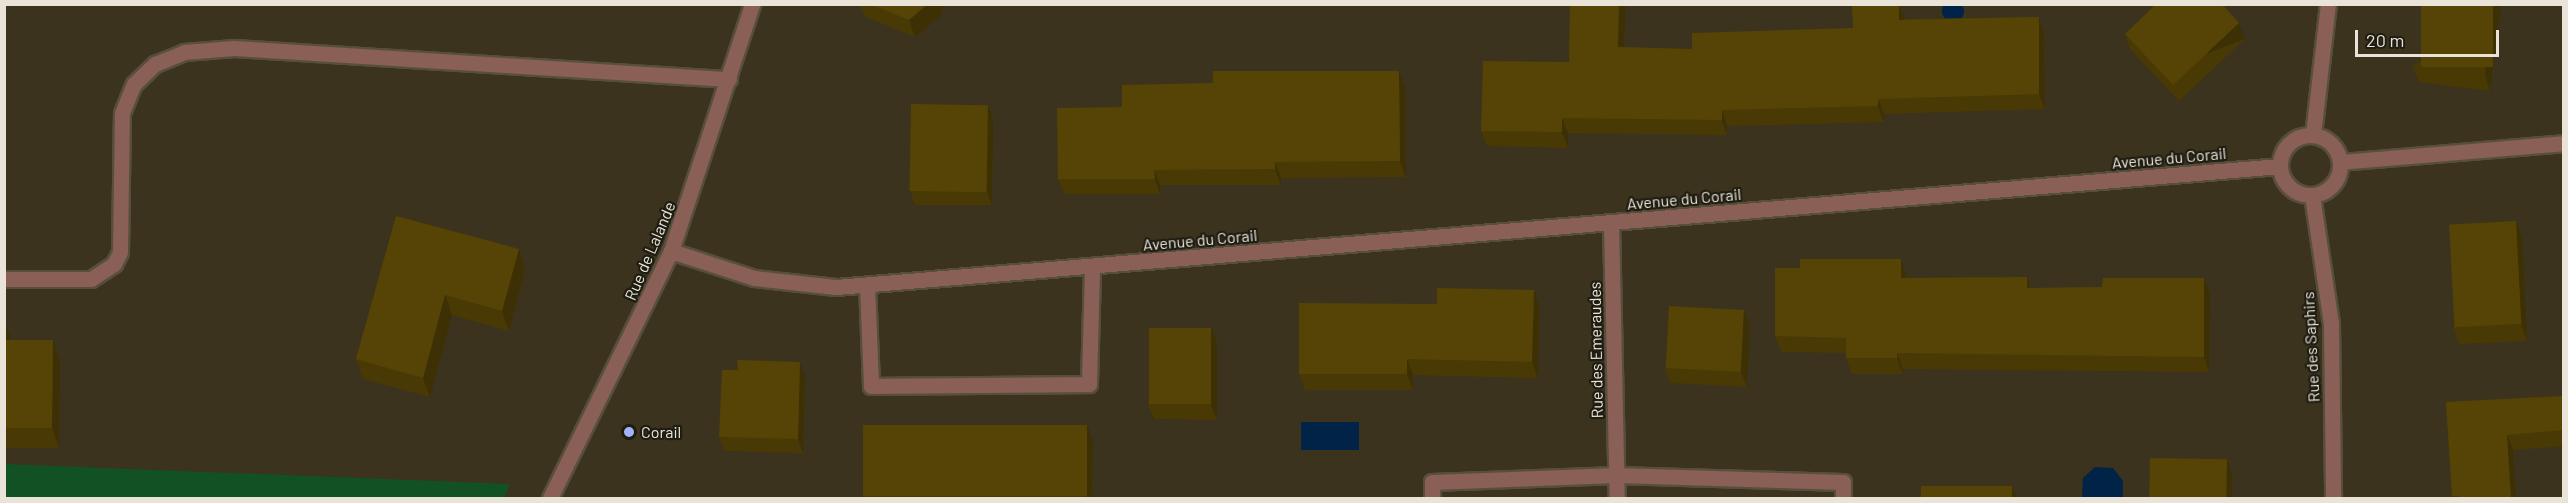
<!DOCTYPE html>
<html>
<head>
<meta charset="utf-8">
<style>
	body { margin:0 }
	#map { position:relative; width:2568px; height:503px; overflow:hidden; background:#3b331e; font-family:Barlow,sans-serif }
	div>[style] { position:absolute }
	.green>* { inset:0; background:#125124 }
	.water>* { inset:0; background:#012347; transform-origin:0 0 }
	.round { border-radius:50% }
	.roads { filter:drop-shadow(2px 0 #574f3c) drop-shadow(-2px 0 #574f3c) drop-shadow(0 2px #574f3c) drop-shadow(0 -2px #574f3c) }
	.minor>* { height:15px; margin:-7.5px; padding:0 7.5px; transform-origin:7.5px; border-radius:7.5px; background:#895f56 }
	.minor>.ring { margin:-7.5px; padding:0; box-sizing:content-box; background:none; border:15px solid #895f56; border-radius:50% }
	.wall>* { inset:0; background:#493a05 }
	.shaded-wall>* { inset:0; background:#3c3004; transform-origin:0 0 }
	.building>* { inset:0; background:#554406; transform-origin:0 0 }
	.dots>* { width:16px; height:16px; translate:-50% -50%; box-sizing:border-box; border:3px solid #1f1c12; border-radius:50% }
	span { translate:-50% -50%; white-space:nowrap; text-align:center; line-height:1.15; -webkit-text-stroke:4.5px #1f1c12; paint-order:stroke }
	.street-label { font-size:16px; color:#e9e4d7 }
	.poi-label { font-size:16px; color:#e9e4d7 }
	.left { translate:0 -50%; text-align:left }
	.frame { position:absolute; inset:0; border:6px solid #e9e4d7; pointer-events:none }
	.scale { position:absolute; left:2355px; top:30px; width:144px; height:27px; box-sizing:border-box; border:3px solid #e9e4d7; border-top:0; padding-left:8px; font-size:18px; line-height:21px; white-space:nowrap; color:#e9e4d7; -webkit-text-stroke:4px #1f1c12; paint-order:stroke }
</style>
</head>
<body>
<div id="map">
	<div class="green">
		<i style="clip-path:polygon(5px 464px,510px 484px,504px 498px,5px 498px)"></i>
	</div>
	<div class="water">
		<i class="round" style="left:1942px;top:0;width:22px;height:22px"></i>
		<i style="left:1301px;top:422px;width:58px;height:28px"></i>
		<i style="clip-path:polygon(2095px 467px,2113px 468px,2123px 481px,2123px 498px,2082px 498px,2083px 478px)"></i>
	</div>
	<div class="roads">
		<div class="minor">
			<i style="left:2313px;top:135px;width:132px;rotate:-83.5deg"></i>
			<i class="ring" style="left:2280px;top:135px;width:45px;height:45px"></i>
			<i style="left:2340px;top:162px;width:225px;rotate:-4.8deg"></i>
			<i style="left:2312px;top:195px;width:130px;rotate:81.6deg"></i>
			<i style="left:2331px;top:324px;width:174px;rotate:89.3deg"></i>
			<i style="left:1611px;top:223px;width:275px;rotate:88.8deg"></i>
			<i style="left:671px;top:251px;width:87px;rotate:18deg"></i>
			<i style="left:754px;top:278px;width:82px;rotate:6.3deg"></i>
			<i style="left:836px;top:287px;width:1449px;rotate:-4.79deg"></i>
			<i style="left:4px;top:279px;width:87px"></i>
			<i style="left:91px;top:279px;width:27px;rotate:-33deg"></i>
			<i style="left:114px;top:264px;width:13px;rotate:-63deg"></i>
			<i style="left:120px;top:252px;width:139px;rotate:-89.2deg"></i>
			<i style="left:122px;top:113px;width:31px;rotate:-68deg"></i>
			<i style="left:134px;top:84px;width:29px;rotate:-44deg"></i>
			<i style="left:155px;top:64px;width:31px;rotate:-22deg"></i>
			<i style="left:184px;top:52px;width:50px;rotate:-4.6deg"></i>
			<i style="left:234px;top:48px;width:496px;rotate:3.6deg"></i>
			<i style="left:867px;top:285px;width:101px;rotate:87.7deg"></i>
			<i style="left:871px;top:386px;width:218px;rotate:-0.5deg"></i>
			<i style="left:1089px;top:384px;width:116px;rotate:-88.5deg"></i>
			<i style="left:550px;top:498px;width:275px;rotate:-63.9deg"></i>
			<i style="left:671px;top:251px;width:260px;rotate:-71.8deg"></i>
			<i style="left:1432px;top:498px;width:16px;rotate:-90deg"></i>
			<i style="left:1432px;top:482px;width:185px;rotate:-2.2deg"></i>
			<i style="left:1617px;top:475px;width:226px;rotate:1.8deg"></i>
			<i style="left:1843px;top:482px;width:16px;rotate:90deg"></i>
		</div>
	</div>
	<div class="wall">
		<i style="clip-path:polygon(860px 4px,944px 4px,940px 16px,915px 37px,864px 16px)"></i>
		<i style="clip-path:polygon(1570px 4px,1626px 4px,1624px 47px,1692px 49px,1853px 28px,1905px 19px,2039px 17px,2044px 32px,2045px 109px,1884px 114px,1884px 122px,1727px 126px,1727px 135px,1568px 133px,1568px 148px,1487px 146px,1481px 131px,1569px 62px)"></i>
		<i style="clip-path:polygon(2501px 7px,2490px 91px,2419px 82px,2413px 66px)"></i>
		<i style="clip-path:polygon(2125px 34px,2245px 39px,2179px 101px,2131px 50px)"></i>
		<i style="clip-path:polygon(1405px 87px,1406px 177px,1281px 178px,1281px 185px,1160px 185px,1160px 194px,1064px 194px,1058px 179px,1122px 107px)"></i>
		<i style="clip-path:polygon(993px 119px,992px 205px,915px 205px,910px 191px)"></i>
		<i style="clip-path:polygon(396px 216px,519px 249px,525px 269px,509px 331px,452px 315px,430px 397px,363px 379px,356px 359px)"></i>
		<i style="clip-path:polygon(2516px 221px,2522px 237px,2527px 341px,2459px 344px,2453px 327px)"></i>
		<i style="clip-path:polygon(1906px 274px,1906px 278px,2027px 277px,2031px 288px,2102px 287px,2204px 278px,2210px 294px,2209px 372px,1903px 369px,1903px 374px,1852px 374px,1846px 358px,1846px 353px,1781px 352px,1775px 336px)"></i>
		<i style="clip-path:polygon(1539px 306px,1538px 378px,1413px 375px,1413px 390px,1305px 390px,1299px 374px)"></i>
		<i style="clip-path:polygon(4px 322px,11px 340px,60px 360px,59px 448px,4px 448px)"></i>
		<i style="clip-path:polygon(1750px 325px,1747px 387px,1670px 383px,1665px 368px)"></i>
		<i style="clip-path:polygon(1211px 328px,1217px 343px,1217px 420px,1154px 419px,1148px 404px)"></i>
		<i style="clip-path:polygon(805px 377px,803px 453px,725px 451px,719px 437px)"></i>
		<i style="clip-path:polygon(2564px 396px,2564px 446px,2513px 450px,2516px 498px,2452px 498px,2446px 402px)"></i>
		<i style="clip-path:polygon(1087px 425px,1093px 441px,1092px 498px,863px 498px,862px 496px)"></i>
	</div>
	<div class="shaded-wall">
		<i style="clip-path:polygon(928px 4px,944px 4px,940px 16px,915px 37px,909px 20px)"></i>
		<i style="clip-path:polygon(1619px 4px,1626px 4px,1623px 63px,1618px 47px)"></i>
		<i style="clip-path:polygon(1899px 4px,1905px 19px,1899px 20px)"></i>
		<i style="clip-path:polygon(2493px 4px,2500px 4px,2501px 7px,2490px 91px,2485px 75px)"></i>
		<i style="clip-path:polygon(2039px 17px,2044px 32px,2045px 109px,2039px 94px)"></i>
		<i style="left:2239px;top:23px;width:17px;height:91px;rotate:69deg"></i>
		<i style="clip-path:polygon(1399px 71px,1405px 87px,1406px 177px,1400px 161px)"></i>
		<i style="clip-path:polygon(1878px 99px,1884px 114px,1884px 122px,1878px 106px)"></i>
		<i style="clip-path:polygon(988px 105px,993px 119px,992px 205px,987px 192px)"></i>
		<i style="clip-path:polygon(1722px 110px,1727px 126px,1727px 135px,1722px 120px)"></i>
		<i style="clip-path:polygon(1562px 118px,1568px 133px,1568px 148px,1562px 132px)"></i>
		<i style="clip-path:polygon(1275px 162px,1281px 178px,1281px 185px,1275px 169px)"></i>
		<i style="clip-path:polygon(1154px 170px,1160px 185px,1160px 194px,1155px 179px)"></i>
		<i style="clip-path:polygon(2516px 221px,2522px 237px,2527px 341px,2521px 324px)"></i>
		<i style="clip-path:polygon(519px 249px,525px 269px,509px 331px,502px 311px)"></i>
		<i style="clip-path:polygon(1901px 259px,1906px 274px,1906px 293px,1901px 278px)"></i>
		<i style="clip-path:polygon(2027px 277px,2032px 293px,2027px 288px)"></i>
		<i style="clip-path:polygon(2204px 278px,2210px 294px,2209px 372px,2204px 357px)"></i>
		<i style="clip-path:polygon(1534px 290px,1539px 306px,1538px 378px,1532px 362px)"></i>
		<i style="clip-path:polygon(445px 295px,452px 315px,430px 397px,423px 378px)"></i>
		<i style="clip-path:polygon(1744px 310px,1750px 325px,1747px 387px,1741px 372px)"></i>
		<i style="clip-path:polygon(5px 322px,12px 342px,5px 340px)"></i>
		<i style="clip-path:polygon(1211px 328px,1217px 343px,1217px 420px,1211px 405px)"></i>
		<i style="clip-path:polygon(53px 340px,60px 360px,59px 448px,52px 428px)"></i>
		<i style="clip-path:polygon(1897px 353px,1903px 369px,1903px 374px,1897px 358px)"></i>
		<i style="clip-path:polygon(1407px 359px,1413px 375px,1413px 390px,1407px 374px)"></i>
		<i style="clip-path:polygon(800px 362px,805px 377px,803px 453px,798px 439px)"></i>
		<i style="clip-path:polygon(1087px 425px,1093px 441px,1092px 498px,1087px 498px,1086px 496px)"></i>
		<i style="clip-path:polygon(2507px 435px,2513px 450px,2516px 498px,2511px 498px)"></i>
		<i style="clip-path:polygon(2227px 459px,2232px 474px,2232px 498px,2226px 498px)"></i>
		<i style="clip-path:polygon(2012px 486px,2016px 498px,2012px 498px)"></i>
	</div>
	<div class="building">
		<i style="clip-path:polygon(870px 4px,928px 4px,909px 20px)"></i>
		<i style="clip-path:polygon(1570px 4px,1619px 4px,1618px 47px,1692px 49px,1692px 33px,1853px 28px,1852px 5px,1899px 4px,1899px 20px,2039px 17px,2039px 94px,1878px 99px,1878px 106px,1722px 110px,1722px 120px,1562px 118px,1562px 132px,1481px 131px,1483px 61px,1569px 62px)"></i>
		<i style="clip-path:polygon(2156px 4px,2222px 4px,2239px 23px,2173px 85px,2125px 34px)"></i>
		<i style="left:2421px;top:4px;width:72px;height:63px"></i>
		<i style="clip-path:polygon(2564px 6px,2564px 22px,2562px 21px)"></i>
		<i style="clip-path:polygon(1213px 71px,1399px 71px,1400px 161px,1275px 162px,1275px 169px,1154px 170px,1155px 179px,1058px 179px,1057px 108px,1122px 107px,1122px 85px,1213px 83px)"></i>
		<i style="left:911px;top:104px;width:77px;height:87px;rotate:1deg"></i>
		<i style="clip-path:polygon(396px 216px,519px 249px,502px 311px,445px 295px,423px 378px,356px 359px)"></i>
		<i style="left:2516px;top:221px;width:103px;height:67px;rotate:87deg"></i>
		<i style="clip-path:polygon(1800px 259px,1901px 259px,1901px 278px,2027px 277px,2027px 288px,2102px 287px,2103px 278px,2204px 278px,2204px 357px,1897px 353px,1897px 358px,1846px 358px,1846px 338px,1775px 336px,1775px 268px,1800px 268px)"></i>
		<i style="clip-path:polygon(1437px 288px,1534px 290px,1532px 362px,1407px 359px,1407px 374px,1299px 374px,1299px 303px,1437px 304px)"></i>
		<i style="left:1669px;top:306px;width:75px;height:62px;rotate:3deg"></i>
		<i style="clip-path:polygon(4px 322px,5px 340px,53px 340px,52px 428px,4px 428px)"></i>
		<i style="left:1149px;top:328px;width:62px;height:76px"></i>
		<i style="clip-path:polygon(737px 360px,800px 362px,798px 439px,719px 437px,722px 370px,738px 370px)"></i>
		<i style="clip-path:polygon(2564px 396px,2564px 430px,2507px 435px,2511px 498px,2459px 498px,2459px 496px,2452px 496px,2446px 402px)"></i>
		<i style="left:863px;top:425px;width:224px;height:71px"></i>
		<i style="left:2150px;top:458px;width:77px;height:40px;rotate:1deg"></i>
		<i style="left:2012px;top:486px;width:12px;height:91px;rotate:90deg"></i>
	</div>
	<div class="dots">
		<i style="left:629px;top:432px;background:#a4b2fc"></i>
	</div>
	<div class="street-label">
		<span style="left:2169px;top:158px;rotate:-5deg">Avenue du Corail</span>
		<span style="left:1684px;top:199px;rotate:-5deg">Avenue du Corail</span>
		<span style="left:1200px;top:240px;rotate:-5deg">Avenue du Corail</span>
		<span style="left:650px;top:251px;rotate:-67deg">Rue de Lalande</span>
		<span style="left:2311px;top:347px;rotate:-93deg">Rue des Saphirs</span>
		<span style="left:1596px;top:350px;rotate:-91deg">Rue des Emeraudes</span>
	</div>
	<div class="poi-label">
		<span class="left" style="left:641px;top:432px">Corail</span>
	</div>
	<div class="frame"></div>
	<div class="scale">20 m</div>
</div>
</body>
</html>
